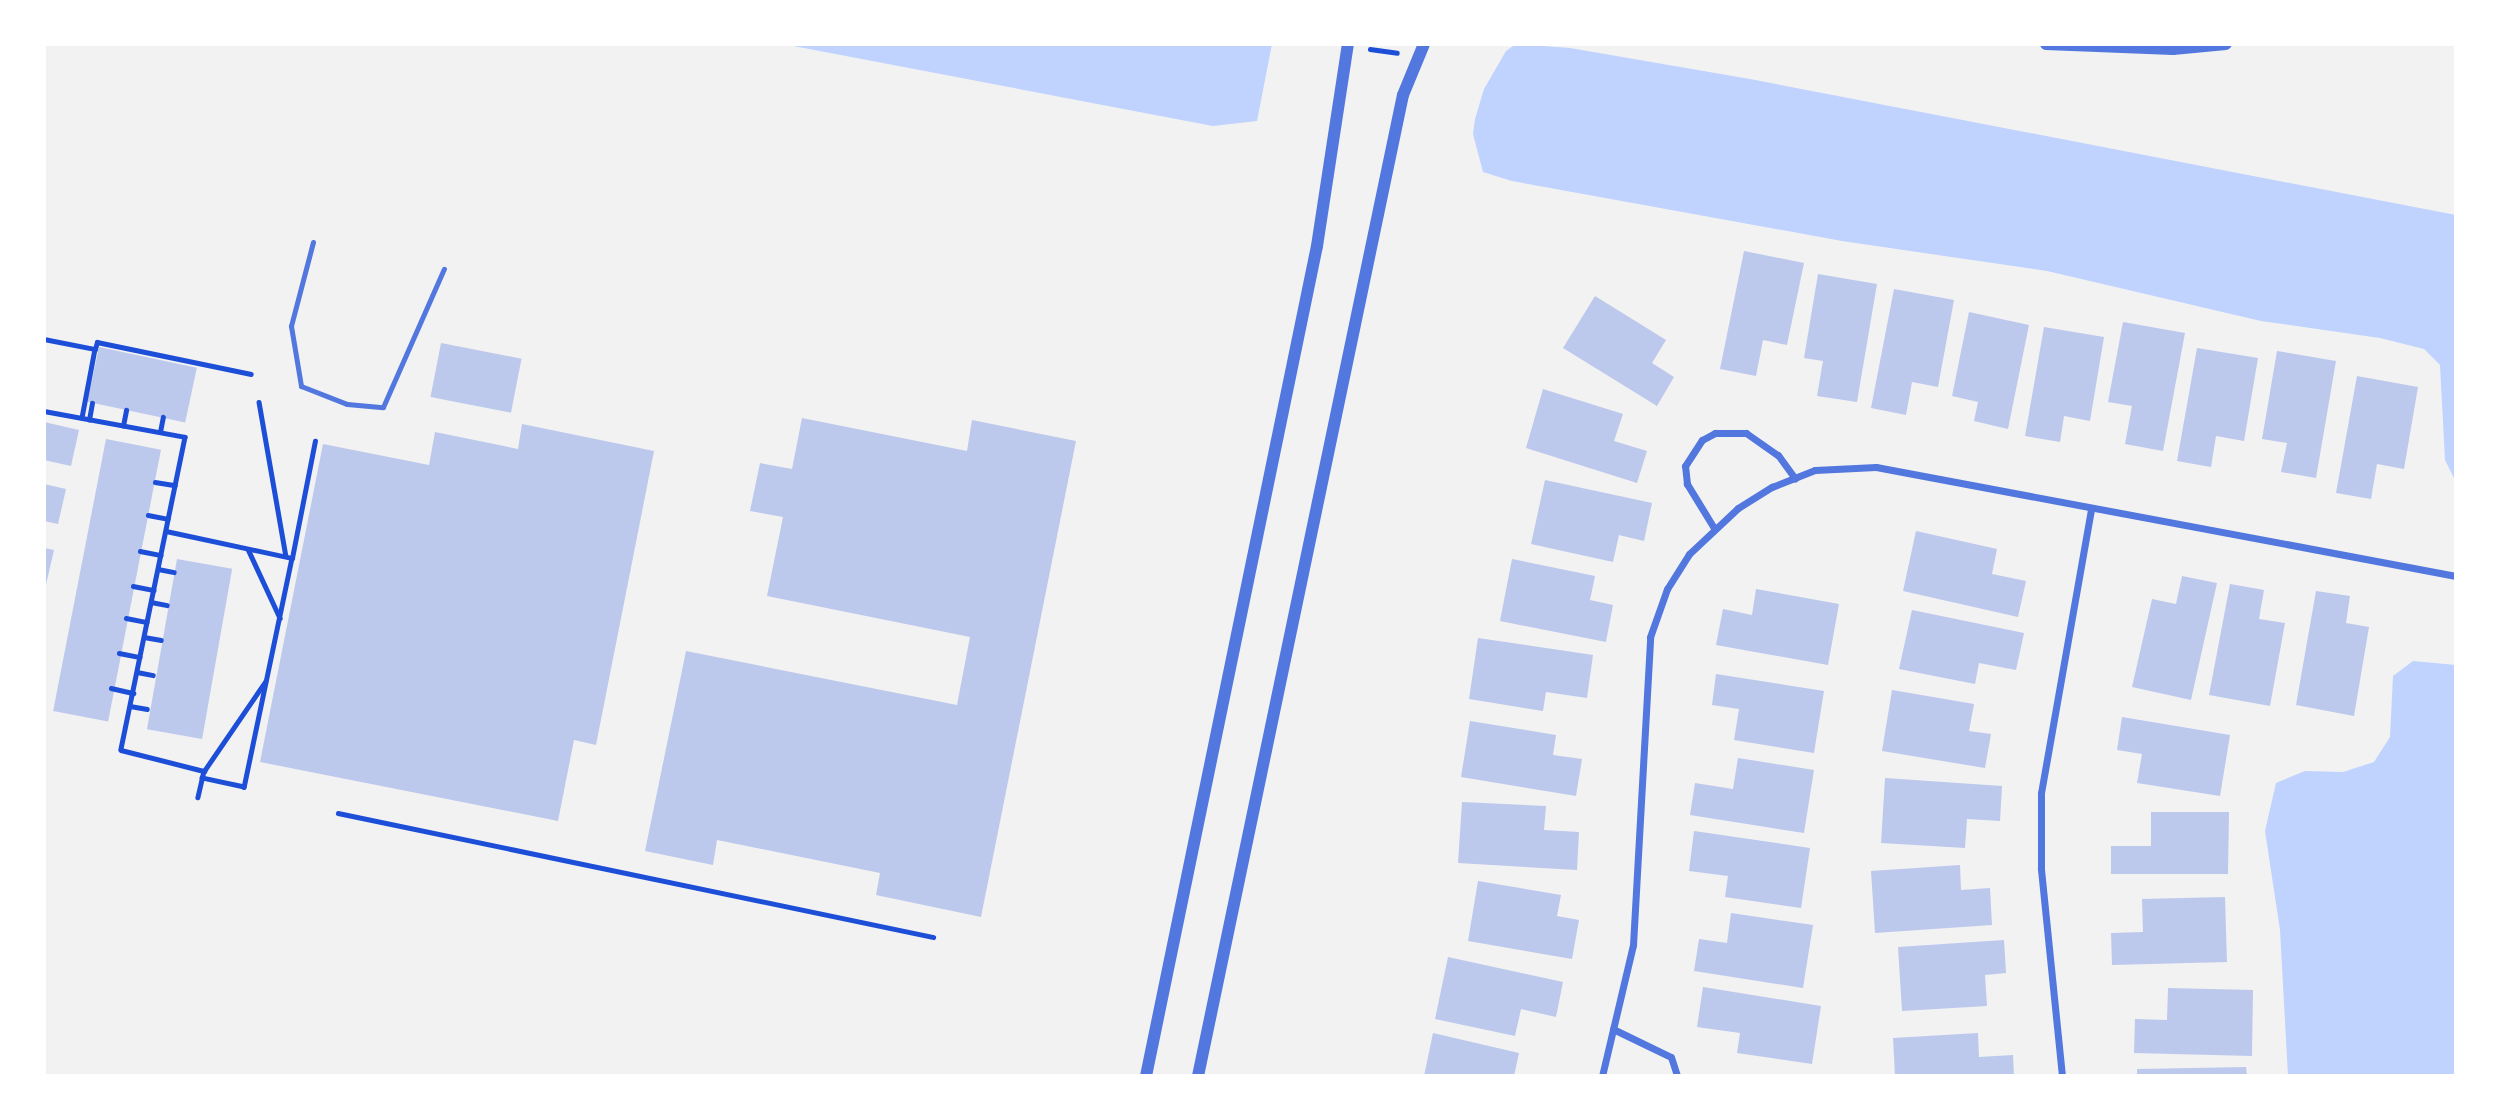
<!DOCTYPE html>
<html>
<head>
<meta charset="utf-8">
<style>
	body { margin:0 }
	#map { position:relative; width:2500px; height:1120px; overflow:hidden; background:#f2f2f2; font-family:"Fira Sans Condensed",sans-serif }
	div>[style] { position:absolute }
	.water>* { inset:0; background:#bfd3fe }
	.building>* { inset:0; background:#bdc9ec; transform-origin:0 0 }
	.path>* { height:4.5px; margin:-2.25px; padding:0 2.25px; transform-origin:2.25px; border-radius:2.25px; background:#1d4ed8 }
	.service>* { height:5px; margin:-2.5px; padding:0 2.5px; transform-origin:2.5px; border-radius:2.5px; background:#5277de }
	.minor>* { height:7px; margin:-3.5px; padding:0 3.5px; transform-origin:3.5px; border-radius:3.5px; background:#5277de }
	.tertiary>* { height:12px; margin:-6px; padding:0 6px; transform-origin:6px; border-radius:6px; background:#5277de }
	span { translate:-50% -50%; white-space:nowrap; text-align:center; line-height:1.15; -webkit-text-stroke:5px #fff; paint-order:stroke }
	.frame { position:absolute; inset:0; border:46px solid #fff; pointer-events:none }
</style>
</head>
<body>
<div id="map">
	<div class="water">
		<i style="clip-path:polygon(783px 44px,1272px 44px,1257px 121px,1213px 126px)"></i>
		<i style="clip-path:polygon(1516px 44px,1570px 48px,1750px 79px,2456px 215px,2456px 482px,2445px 460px,2440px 365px,2424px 349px,2380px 338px,2261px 321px,2047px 271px,1842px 241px,1512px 181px,1483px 172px,1473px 134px,1475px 119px,1484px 89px,1506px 51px)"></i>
		<i style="clip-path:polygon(2413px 661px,2456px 665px,2456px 1076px,2288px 1076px,2280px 930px,2265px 831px,2276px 783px,2305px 771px,2343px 772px,2374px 762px,2390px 737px,2393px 676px)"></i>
	</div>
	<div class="building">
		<i style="clip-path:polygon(1744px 251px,1804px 263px,1787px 345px,1763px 340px,1756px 376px,1720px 369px)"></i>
		<i style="clip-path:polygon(1818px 274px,1877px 284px,1857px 402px,1817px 396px,1823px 361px,1804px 358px)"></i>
		<i style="clip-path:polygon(1894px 289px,1954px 300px,1938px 387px,1912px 382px,1906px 415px,1871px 408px)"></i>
		<i style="clip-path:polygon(1595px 296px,1666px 340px,1652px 363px,1674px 377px,1657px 406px,1563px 348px)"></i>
		<i style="clip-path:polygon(1969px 312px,2029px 325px,2008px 429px,1974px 421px,1978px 402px,1952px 396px)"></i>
		<i style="clip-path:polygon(2123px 322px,2185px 333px,2163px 451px,2125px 444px,2132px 406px,2108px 402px)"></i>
		<i style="clip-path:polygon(2044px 327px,2104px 337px,2090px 421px,2064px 416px,2060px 442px,2025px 436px)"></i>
		<i style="left:441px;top:343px;width:82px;height:55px;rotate:11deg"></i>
		<i style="left:99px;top:347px;width:100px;height:56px;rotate:12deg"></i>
		<i style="clip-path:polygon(2197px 348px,2258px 358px,2244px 441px,2216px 436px,2211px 467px,2177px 461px)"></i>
		<i style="clip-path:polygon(2277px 351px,2336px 361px,2316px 478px,2281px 472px,2287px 443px,2262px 439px)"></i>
		<i style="clip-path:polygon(2357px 376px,2418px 387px,2404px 469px,2377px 464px,2371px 499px,2336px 493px)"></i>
		<i style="clip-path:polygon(1543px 389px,1623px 414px,1614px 441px,1647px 451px,1637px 483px,1526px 448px)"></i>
		<i style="clip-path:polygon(802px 418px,967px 451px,972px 420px,1076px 441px,981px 917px,876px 895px,880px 873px,717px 840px,713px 865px,645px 851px,686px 651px,957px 705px,970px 637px,767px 596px,783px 517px,750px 511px,760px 463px,792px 469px)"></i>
		<i style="clip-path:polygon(44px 422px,79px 430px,71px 466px,44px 460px)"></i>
		<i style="clip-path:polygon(522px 424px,654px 451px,596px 745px,574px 740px,558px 821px,260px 762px,323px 444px,429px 465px,435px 432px,518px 449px)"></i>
		<i style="left:106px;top:439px;width:56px;height:277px;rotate:11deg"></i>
		<i style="clip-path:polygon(1545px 480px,1652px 503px,1644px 541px,1619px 535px,1613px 562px,1531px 544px)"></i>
		<i style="clip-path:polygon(44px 484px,66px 489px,58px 524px,44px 521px)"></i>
		<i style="clip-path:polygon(1916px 531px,1997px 549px,1992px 574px,2026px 581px,2018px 617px,1903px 591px)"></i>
		<i style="clip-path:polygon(44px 548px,54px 550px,45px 589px,44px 589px)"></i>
		<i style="left:177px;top:559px;width:56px;height:173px;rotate:10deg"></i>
		<i style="clip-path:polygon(1512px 559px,1595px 576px,1590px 600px,1613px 605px,1606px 642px,1500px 621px)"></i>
		<i style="clip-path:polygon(2182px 576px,2217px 583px,2191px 700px,2132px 687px,2152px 599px,2176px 604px)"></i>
		<i style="clip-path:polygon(2230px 584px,2264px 590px,2259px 619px,2285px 623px,2270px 706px,2209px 695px)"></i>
		<i style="clip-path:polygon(1756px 589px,1839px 604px,1828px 665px,1716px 645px,1723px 609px,1752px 615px)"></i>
		<i style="clip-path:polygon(2316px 591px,2350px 596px,2346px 623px,2369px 627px,2354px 716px,2296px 705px)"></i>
		<i style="clip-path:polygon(1912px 610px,2024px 633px,2016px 670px,1979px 663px,1975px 684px,1899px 669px)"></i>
		<i style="clip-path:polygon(1478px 638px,1593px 655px,1587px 698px,1546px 692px,1543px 711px,1469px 699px)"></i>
		<i style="clip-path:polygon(1716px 674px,1824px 691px,1814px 753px,1734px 740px,1739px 709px,1712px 705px)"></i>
		<i style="clip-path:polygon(1892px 690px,1974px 704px,1969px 731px,1991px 734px,1985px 768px,1882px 751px)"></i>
		<i style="clip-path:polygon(2122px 717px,2230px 735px,2220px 796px,2137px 783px,2142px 754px,2117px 750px)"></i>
		<i style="clip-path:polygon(1470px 721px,1556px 735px,1553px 755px,1582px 759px,1576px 796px,1461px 777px)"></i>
		<i style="clip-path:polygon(1738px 758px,1814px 770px,1804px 833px,1690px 815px,1695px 783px,1733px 789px)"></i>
		<i style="clip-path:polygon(1885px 778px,2002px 786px,2000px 821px,1967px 819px,1965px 848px,1881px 843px)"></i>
		<i style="clip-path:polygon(1462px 802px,1546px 806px,1544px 830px,1579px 832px,1577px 870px,1458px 863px)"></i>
		<i style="clip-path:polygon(2151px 812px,2229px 812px,2228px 874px,2111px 874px,2111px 846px,2151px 846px)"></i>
		<i style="clip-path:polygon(1694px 831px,1810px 848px,1801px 908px,1725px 897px,1728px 876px,1689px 871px)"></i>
		<i style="clip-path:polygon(1960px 865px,1961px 890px,1990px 888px,1992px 925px,1875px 933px,1871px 871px)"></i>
		<i style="clip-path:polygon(1478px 881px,1561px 895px,1557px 916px,1579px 920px,1572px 959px,1468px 941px)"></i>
		<i style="clip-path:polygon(2225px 897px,2227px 962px,2112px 965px,2111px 933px,2143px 932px,2142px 899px)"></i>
		<i style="clip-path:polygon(1731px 913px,1813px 925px,1803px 988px,1694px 971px,1699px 939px,1727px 943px)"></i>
		<i style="clip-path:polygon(2004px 940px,2006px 973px,1985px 975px,1987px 1006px,1902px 1011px,1898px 947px)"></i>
		<i style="clip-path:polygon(1448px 957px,1563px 982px,1556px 1017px,1521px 1009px,1515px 1036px,1435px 1019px)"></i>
		<i style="clip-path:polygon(1703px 987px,1821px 1006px,1812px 1064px,1737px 1053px,1740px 1033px,1697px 1027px)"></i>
		<i style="clip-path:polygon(2168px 988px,2253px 990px,2252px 1056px,2134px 1053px,2135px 1019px,2167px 1020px)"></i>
		<i style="clip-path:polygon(1433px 1033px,1519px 1053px,1514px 1076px,1424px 1076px)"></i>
		<i style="clip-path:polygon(1978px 1033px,1979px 1057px,2013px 1055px,2014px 1076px,1895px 1076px,1893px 1038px)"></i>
		<i style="clip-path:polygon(2246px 1067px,2247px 1076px,2137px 1076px,2137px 1069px)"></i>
	</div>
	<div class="path">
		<i style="left:1370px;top:49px;width:27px;rotate:8deg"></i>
		<i style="left:44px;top:339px;width:52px;rotate:11.1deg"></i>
		<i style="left:95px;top:349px;width:70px;rotate:100.7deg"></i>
		<i style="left:95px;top:349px;width:7px;rotate:-74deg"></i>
		<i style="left:97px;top:342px;width:157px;rotate:11.7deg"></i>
		<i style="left:259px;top:402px;width:156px;rotate:80.1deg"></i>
		<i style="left:44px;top:411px;width:143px;rotate:10.4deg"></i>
		<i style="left:185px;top:437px;width:319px;rotate:101.6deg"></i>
		<i style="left:121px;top:750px;width:86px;rotate:14.2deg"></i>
		<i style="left:204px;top:771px;width:27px;rotate:103deg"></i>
		<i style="left:89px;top:420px;width:17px;rotate:-80deg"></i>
		<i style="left:123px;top:426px;width:16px;rotate:-79deg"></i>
		<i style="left:160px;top:432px;width:15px;rotate:-79deg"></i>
		<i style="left:155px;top:482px;width:20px;rotate:9deg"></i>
		<i style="left:148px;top:515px;width:20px;rotate:11deg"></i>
		<i style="left:166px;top:531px;width:129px;rotate:12.1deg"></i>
		<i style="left:292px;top:558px;width:234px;rotate:101.8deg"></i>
		<i style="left:244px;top:787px;width:43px;rotate:-167.9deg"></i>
		<i style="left:248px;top:549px;width:76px;rotate:65.1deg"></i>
		<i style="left:140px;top:551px;width:21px;rotate:11deg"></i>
		<i style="left:292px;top:558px;width:119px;rotate:-78.9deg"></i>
		<i style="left:158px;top:569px;width:16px;rotate:11deg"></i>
		<i style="left:133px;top:586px;width:21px;rotate:11deg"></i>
		<i style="left:151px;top:602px;width:16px;rotate:11deg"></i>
		<i style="left:126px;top:618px;width:21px;rotate:11deg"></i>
		<i style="left:144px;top:637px;width:17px;rotate:10deg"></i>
		<i style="left:119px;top:653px;width:21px;rotate:11deg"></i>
		<i style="left:137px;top:672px;width:16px;rotate:11deg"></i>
		<i style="left:111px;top:688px;width:23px;rotate:13deg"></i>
		<i style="left:130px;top:706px;width:17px;rotate:10deg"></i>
		<i style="left:204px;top:771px;width:108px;rotate:-55.6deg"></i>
		<i style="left:338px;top:813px;width:608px;rotate:11.77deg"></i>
	</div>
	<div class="service">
		<i style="left:313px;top:242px;width:87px;rotate:104.7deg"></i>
		<i style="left:291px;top:326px;width:61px;rotate:80.5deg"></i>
		<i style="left:301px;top:386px;width:49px;rotate:21.4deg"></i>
		<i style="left:347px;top:404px;width:36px;rotate:5deg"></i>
		<i style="left:383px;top:407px;width:151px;rotate:-66.2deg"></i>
	</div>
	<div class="minor">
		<i style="left:1714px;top:528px;width:52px;rotate:-121.5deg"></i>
		<i style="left:1687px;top:484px;width:18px;rotate:-96deg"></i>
		<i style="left:1685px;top:466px;width:31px;rotate:-57deg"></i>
		<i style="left:1702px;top:440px;width:15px;rotate:-28deg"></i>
		<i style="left:1715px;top:433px;width:31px"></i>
		<i style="left:1746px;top:433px;width:39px;rotate:35deg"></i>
		<i style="left:1778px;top:455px;width:29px;rotate:54deg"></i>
		<i style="left:1613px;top:1029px;width:64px;rotate:25.8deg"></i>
		<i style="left:1671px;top:1057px;width:20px;rotate:72deg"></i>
		<i style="left:1602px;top:1076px;width:135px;rotate:-76.7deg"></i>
		<i style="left:1633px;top:945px;width:308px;rotate:-86.8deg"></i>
		<i style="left:1650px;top:637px;width:51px;rotate:-70.5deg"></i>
		<i style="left:1667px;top:589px;width:41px;rotate:-57.8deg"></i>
		<i style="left:1689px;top:554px;width:67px;rotate:-43.2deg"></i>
		<i style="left:1738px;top:508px;width:40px;rotate:-32deg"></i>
		<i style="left:1772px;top:487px;width:46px;rotate:-21.6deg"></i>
		<i style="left:1815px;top:470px;width:61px;rotate:-2.8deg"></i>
		<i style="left:1876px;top:467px;width:590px;rotate:10.64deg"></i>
		<i style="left:2062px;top:1076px;width:209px;rotate:-95.8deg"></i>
		<i style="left:2041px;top:868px;width:75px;rotate:-90deg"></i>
		<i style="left:2041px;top:793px;width:289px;rotate:-80deg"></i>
	</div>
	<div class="tertiary">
		<i style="left:2046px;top:44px;width:127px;rotate:2.3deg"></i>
		<i style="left:2173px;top:49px;width:53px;rotate:-5.4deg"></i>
		<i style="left:1146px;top:1076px;width:847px;rotate:-78.36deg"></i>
		<i style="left:1317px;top:246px;width:204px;rotate:-81.3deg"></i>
		<i style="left:1198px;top:1076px;width:1002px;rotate:-78.2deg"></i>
		<i style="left:1403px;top:95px;width:55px;rotate:-67.6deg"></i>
	</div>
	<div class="frame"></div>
</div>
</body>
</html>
